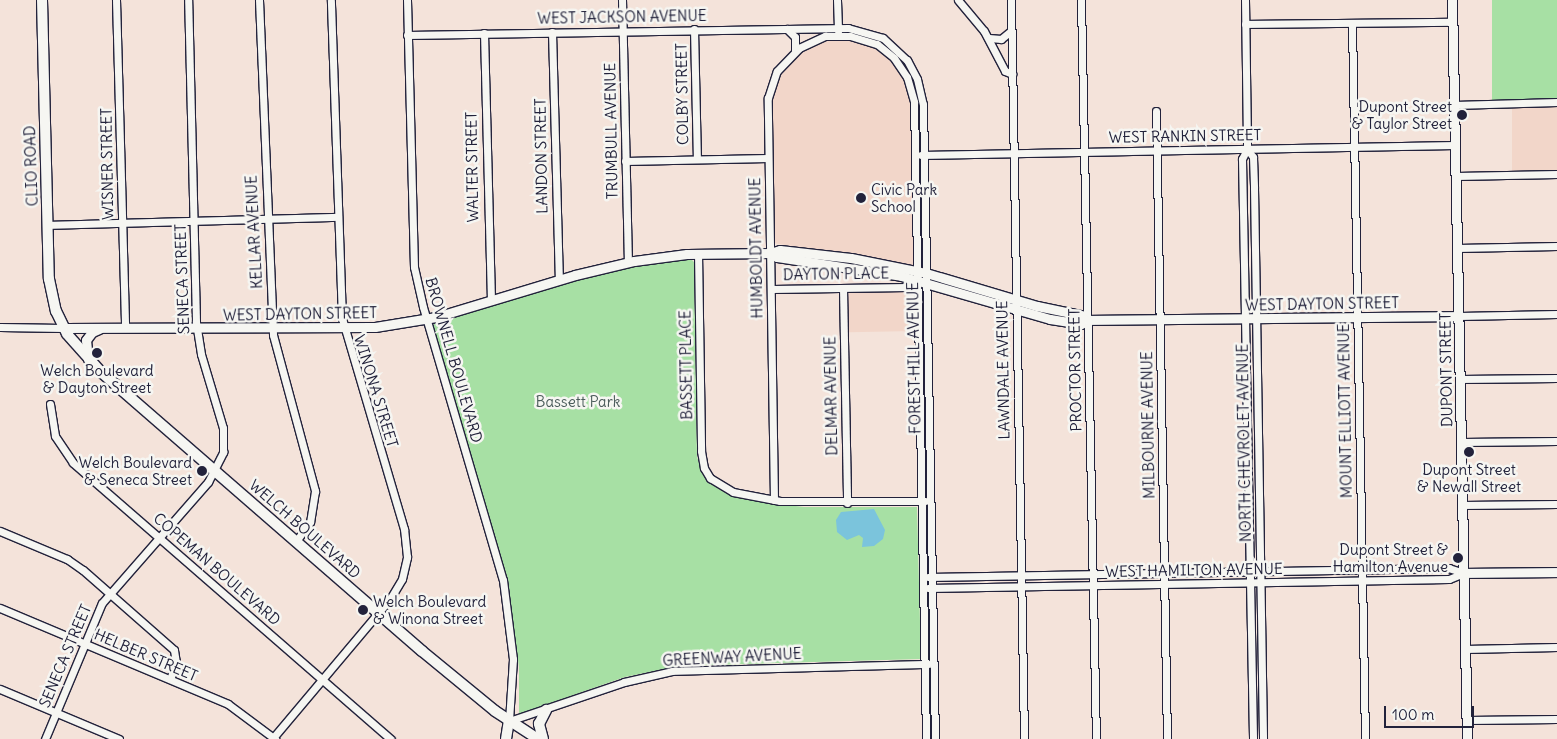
<!DOCTYPE html>
<html>
<head>
<meta charset="utf-8">
<style>
	body { margin:0 }
	#map { position:relative; width:1557px; height:739px; overflow:hidden; background:#f4e3da; font-family:Delius,sans-serif }
	div>[style] { position:absolute }
	.built>* { inset:0; background:#f2d6c9; transform-origin:0 0 }
	.green>* { inset:0; background:#a7e0a4; transform-origin:0 0 }
	.water>* { inset:0; background:#7bc4dc }
	.roads { filter:drop-shadow(1px 0 #22223b) drop-shadow(-1px 0 #22223b) drop-shadow(0 1px #22223b) drop-shadow(0 -1px #22223b) }
	.minor>* { height:7px; margin:-3.5px; padding:0 3.5px; transform-origin:3.5px; border-radius:3.5px; background:#f6f6f2 }
	.tertiary>* { height:9px; margin:-4.5px; padding:0 4.5px; transform-origin:4.5px; border-radius:4.5px; background:#f6f6f2 }
	.secondary>* { height:10px; margin:-5px; padding:0 5px; transform-origin:5px; border-radius:5px; background:#f6f6f2 }
	.dots>* { width:14px; height:14px; translate:-50% -50%; box-sizing:border-box; border:2px solid #f6f6f2; border-radius:50% }
	span { translate:-50% -50%; white-space:nowrap; text-align:center; line-height:1.15; -webkit-text-stroke:5px #f6f6f2; paint-order:stroke }
	.street-label { font-size:15px; color:#22223b }
	.poi-label { font-size:15px; color:#22223b }
	.right { translate:-100% -50%; text-align:right }
	.left { translate:0 -50%; text-align:left }
	.park-label { font-size:15px; color:#4a5b5a }
	.scale { position:absolute; left:1384px; top:706px; width:90px; height:22px; box-sizing:border-box; border:2px solid #22223b; border-top:0; padding-left:6px; font-size:15px; line-height:18px; white-space:nowrap; color:#22223b; -webkit-text-stroke:4px #f6f6f2; paint-order:stroke }
</style>
</head>
<body>
<div id="map">
	<div class="built">
		<i style="clip-path:polygon(838px 38px,855px 40px,878px 49px,892px 61px,904px 77px,911px 103px,914px 264px,911px 266px,773px 243px,772px 93px,781px 71px,795px 55px,820px 41px)"></i>
		<i style="left:1557px;top:106px;width:65px;height:45px;rotate:90deg"></i>
		<i style="left:915px;top:289px;width:42px;height:67px;rotate:89deg"></i>
	</div>
	<div class="green">
		<i style="left:1492px;top:0;width:65px;height:100px"></i>
		<i style="clip-path:polygon(689px 257px,694px 262px,697px 457px,703px 475px,726px 493px,770px 503px,804px 507px,917px 507px,921px 659px,679px 666px,625px 677px,519px 714px,519px 667px,504px 571px,433px 325px,437px 321px,564px 282px,632px 265px)"></i>
	</div>
	<div class="water">
		<i style="clip-path:polygon(874px 509px,885px 530px,883px 539px,874px 546px,862px 547px,863px 538px,859px 535px,847px 540px,837px 532px,836px 520px,841px 512px)"></i>
	</div>
	<div class="roads">
		<div class="minor">
			<i style="left:116px;top:0;width:328px;rotate:88.4deg"></i>
			<i style="left:259px;top:0;width:335px;rotate:87.6deg"></i>
			<i style="left:273px;top:335px;width:162px;rotate:74.9deg"></i>
			<i style="left:315px;top:491px;width:31px;rotate:99deg"></i>
			<i style="left:310px;top:522px;width:24px;rotate:126deg"></i>
			<i style="left:407px;top:0;width:267px;rotate:88.5deg"></i>
			<i style="left:414px;top:267px;width:41px;rotate:77.3deg"></i>
			<i style="left:423px;top:307px;width:284px;rotate:73.7deg"></i>
			<i style="left:503px;top:580px;width:80px;rotate:82.8deg"></i>
			<i style="left:513px;top:659px;width:62px;rotate:93.7deg"></i>
			<i style="left:509px;top:721px;width:121px;rotate:-18.7deg"></i>
			<i style="left:624px;top:682px;width:49px;rotate:-12.9deg"></i>
			<i style="left:672px;top:671px;width:257px;rotate:-1.6deg"></i>
			<i style="left:622px;top:0;width:262px;rotate:88.7deg"></i>
			<i style="left:837px;top:0;width:31px;rotate:88deg"></i>
			<i style="left:958px;top:0;width:40px;rotate:50deg"></i>
			<i style="left:984px;top:31px;width:45px;rotate:62.3deg"></i>
			<i style="left:1005px;top:71px;width:8px;rotate:23deg"></i>
			<i style="left:1011px;top:0;width:739px;rotate:88.99deg"></i>
			<i style="left:1081px;top:0;width:739px;rotate:88.84deg"></i>
			<i style="left:1245px;top:0;width:149px;rotate:89.2deg"></i>
			<i style="left:1247px;top:149px;width:10px;rotate:53deg"></i>
			<i style="left:1253px;top:157px;width:31px;rotate:88deg"></i>
			<i style="left:1254px;top:188px;width:551px;rotate:89.06deg"></i>
			<i style="left:1352px;top:23px;width:716px;rotate:88.96deg"></i>
			<i style="left:1245px;top:24px;width:207px;rotate:-0.6deg"></i>
			<i style="left:694px;top:29px;width:130px;rotate:88.7deg"></i>
			<i style="left:787px;top:29px;width:11px;rotate:45deg"></i>
			<i style="left:795px;top:37px;width:13px;rotate:90deg"></i>
			<i style="left:552px;top:32px;width:248px;rotate:88.4deg"></i>
			<i style="left:484px;top:33px;width:268px;rotate:88.5deg"></i>
			<i style="left:407px;top:35px;width:441px;rotate:-0.9deg"></i>
			<i style="left:848px;top:28px;width:36px;rotate:16deg"></i>
			<i style="left:883px;top:38px;width:33px;rotate:43deg"></i>
			<i style="left:907px;top:60px;width:21px;rotate:62deg"></i>
			<i style="left:917px;top:79px;width:26px;rotate:77deg"></i>
			<i style="left:923px;top:104px;width:635px;rotate:88.92deg"></i>
			<i style="left:989px;top:38px;width:12px;rotate:5deg"></i>
			<i style="left:1001px;top:39px;width:13px;rotate:-39deg"></i>
			<i style="left:1454px;top:105px;width:103px;rotate:-1.7deg"></i>
			<i style="left:1156px;top:111px;width:628px;rotate:89deg"></i>
			<i style="left:1247px;top:149px;width:11px;rotate:117deg"></i>
			<i style="left:1242px;top:159px;width:580px;rotate:88.91deg"></i>
			<i style="left:921px;top:155px;width:534px;rotate:-1.07deg"></i>
			<i style="left:625px;top:161px;width:143px;rotate:-1.2deg"></i>
			<i style="left:1456px;top:176px;width:101px;rotate:-1.1deg"></i>
			<i style="left:48px;top:225px;width:289px;rotate:-1.6deg"></i>
			<i style="left:1457px;top:248px;width:100px;rotate:-1.1deg"></i>
			<i style="left:698px;top:253px;width:198px;rotate:89.1deg"></i>
			<i style="left:701px;top:451px;width:17px;rotate:80deg"></i>
			<i style="left:704px;top:468px;width:12px;rotate:59deg"></i>
			<i style="left:710px;top:478px;width:27px;rotate:31deg"></i>
			<i style="left:733px;top:492px;width:48px;rotate:10.8deg"></i>
			<i style="left:780px;top:501px;width:145px"></i>
			<i style="left:843px;top:288px;width:215px;rotate:88.9deg"></i>
			<i style="left:772px;top:289px;width:135px;rotate:-0.8deg"></i>
			<i style="left:907px;top:287px;width:14px;rotate:-34deg"></i>
			<i style="left:1459px;top:316px;width:98px;rotate:-1.2deg"></i>
			<i style="left:0;top:327px;width:63px;rotate:0.9deg"></i>
			<i style="left:1460px;top:379px;width:97px;rotate:-0.6deg"></i>
			<i style="left:50px;top:404px;width:32px;rotate:81deg"></i>
			<i style="left:55px;top:436px;width:32px;rotate:56deg"></i>
			<i style="left:73px;top:463px;width:421px;rotate:41deg"></i>
			<i style="left:1461px;top:442px;width:96px;rotate:-0.6deg"></i>
			<i style="left:774px;top:500px;width:402px;rotate:-90.9deg"></i>
			<i style="left:768px;top:98px;width:28px;rotate:-72deg"></i>
			<i style="left:777px;top:71px;width:32px;rotate:-46deg"></i>
			<i style="left:799px;top:48px;width:29px;rotate:-25deg"></i>
			<i style="left:825px;top:36px;width:25px"></i>
			<i style="left:850px;top:36px;width:28px;rotate:17deg"></i>
			<i style="left:877px;top:44px;width:22px;rotate:39deg"></i>
			<i style="left:894px;top:58px;width:23px;rotate:56deg"></i>
			<i style="left:907px;top:77px;width:26px;rotate:74deg"></i>
			<i style="left:914px;top:102px;width:637px;rotate:88.92deg"></i>
			<i style="left:1462px;top:505px;width:95px;rotate:-0.6deg"></i>
			<i style="left:0;top:531px;width:73px;rotate:22.7deg"></i>
			<i style="left:67px;top:559px;width:19px;rotate:35deg"></i>
			<i style="left:83px;top:570px;width:121px;rotate:41.3deg"></i>
			<i style="left:174px;top:650px;width:12px;rotate:81deg"></i>
			<i style="left:176px;top:662px;width:18px;rotate:109deg"></i>
			<i style="left:928px;top:588px;width:521px;rotate:-0.99deg"></i>
			<i style="left:1449px;top:579px;width:16px;rotate:-22deg"></i>
			<i style="left:1464px;top:573px;width:16px;rotate:-162deg"></i>
			<i style="left:1449px;top:568px;width:521px;rotate:179.01deg"></i>
			<i style="left:0;top:608px;width:247px;rotate:22.8deg"></i>
			<i style="left:228px;top:704px;width:59px;rotate:36.7deg"></i>
			<i style="left:1465px;top:649px;width:92px;rotate:-1.2deg"></i>
			<i style="left:0;top:689px;width:129px;rotate:22.8deg"></i>
			<i style="left:1467px;top:720px;width:90px;rotate:-0.6deg"></i>
			<i style="left:45px;top:739px;width:147px;rotate:-67.3deg"></i>
			<i style="left:102px;top:603px;width:161px;rotate:-48.8deg"></i>
			<i style="left:208px;top:482px;width:34px;rotate:-63deg"></i>
			<i style="left:223px;top:452px;width:24px;rotate:-90deg"></i>
			<i style="left:223px;top:428px;width:77px;rotate:-106.6deg"></i>
			<i style="left:201px;top:354px;width:33px;rotate:-99deg"></i>
			<i style="left:196px;top:321px;width:321px;rotate:-91.4deg"></i>
			<i style="left:272px;top:739px;width:183px;rotate:-49.9deg"></i>
			<i style="left:390px;top:599px;width:23px;rotate:-59deg"></i>
			<i style="left:402px;top:579px;width:23px;rotate:-77deg"></i>
			<i style="left:407px;top:557px;width:28px;rotate:-96deg"></i>
			<i style="left:404px;top:529px;width:219px;rotate:-106.4deg"></i>
			<i style="left:342px;top:319px;width:319px;rotate:-92deg"></i>
		</div>
		<div class="tertiary">
			<i style="left:1452px;top:0;width:739px;rotate:88.84deg"></i>
			<i style="left:770px;top:253px;width:8px;rotate:30deg"></i>
			<i style="left:777px;top:257px;width:125px;rotate:8.7deg"></i>
			<i style="left:901px;top:276px;width:155px;rotate:16.1deg"></i>
			<i style="left:1050px;top:319px;width:31px;rotate:9deg"></i>
			<i style="left:1081px;top:324px;width:8px;rotate:-30deg"></i>
			<i style="left:63px;top:328px;width:312px;rotate:-0.2deg"></i>
			<i style="left:375px;top:327px;width:62px;rotate:-9.3deg"></i>
			<i style="left:436px;top:317px;width:145px;rotate:-16.8deg"></i>
			<i style="left:575px;top:275px;width:61px;rotate:-13.3deg"></i>
			<i style="left:634px;top:261px;width:53px;rotate:-7.5deg"></i>
			<i style="left:687px;top:254px;width:83px;rotate:-0.7deg"></i>
			<i style="left:770px;top:253px;width:10px;rotate:-17deg"></i>
			<i style="left:780px;top:250px;width:71px;rotate:6.4deg"></i>
			<i style="left:851px;top:258px;width:76px;rotate:11.3deg"></i>
			<i style="left:926px;top:273px;width:116px;rotate:16.6deg"></i>
			<i style="left:1037px;top:306px;width:45px;rotate:11.6deg"></i>
			<i style="left:1081px;top:315px;width:9px;rotate:36deg"></i>
			<i style="left:1088px;top:320px;width:371px;rotate:-0.6deg"></i>
			<i style="left:88px;top:359px;width:19px;rotate:-96deg"></i>
			<i style="left:86px;top:340px;width:10px;rotate:-53deg"></i>
			<i style="left:92px;top:332px;width:8px;rotate:-23deg"></i>
			<i style="left:1464px;top:573px;width:93px;rotate:-0.6deg"></i>
		</div>
		<div class="secondary">
			<i style="left:42px;top:0;width:279px;rotate:88.6deg"></i>
			<i style="left:49px;top:279px;width:33px;rotate:78deg"></i>
			<i style="left:56px;top:311px;width:25px;rotate:64deg"></i>
			<i style="left:67px;top:334px;width:51px;rotate:48.2deg"></i>
			<i style="left:101px;top:372px;width:425px;rotate:41deg"></i>
			<i style="left:422px;top:651px;width:94px;rotate:39.4deg"></i>
			<i style="left:495px;top:711px;width:51px;rotate:33.1deg"></i>
			<i style="left:506px;top:739px;width:18px;rotate:-81deg"></i>
			<i style="left:543px;top:739px;width:16px;rotate:-105deg"></i>
			<i style="left:539px;top:724px;width:16px;rotate:-63deg"></i>
		</div>
	</div>
	<div class="dots">
		<i style="left:1462px;top:115px;background:#22223b"></i>
		<i style="left:861px;top:198px;background:#22223b"></i>
		<i style="left:97px;top:353px;background:#22223b"></i>
		<i style="left:1469px;top:452px;background:#22223b"></i>
		<i style="left:202px;top:471px;background:#22223b"></i>
		<i style="left:1458px;top:558px;background:#22223b"></i>
		<i style="left:363px;top:610px;background:#22223b"></i>
	</div>
	<div class="street-label">
		<span style="left:622px;top:17px;rotate:-1deg">WEST JACKSON AVENUE</span>
		<span style="left:682px;top:94px;rotate:-91deg">COLBY STREET</span>
		<span style="left:611px;top:131px;rotate:-91deg">TRUMBULL AVENUE</span>
		<span style="left:1185px;top:136px;rotate:-1deg">WEST RANKIN STREET</span>
		<span style="left:541px;top:156px;rotate:-91deg">LANDON STREET</span>
		<span style="left:107px;top:164px;rotate:-91deg">WISNER STREET</span>
		<span style="left:31px;top:166px;rotate:-92deg">CLIO ROAD</span>
		<span style="left:472px;top:167px;rotate:-91deg">WALTER STREET</span>
		<span style="left:254px;top:232px;rotate:-93deg">KELLAR AVENUE</span>
		<span style="left:756px;top:248px;rotate:-91deg">HUMBOLDT AVENUE</span>
		<span style="left:836px;top:274px;rotate:-1deg">DAYTON PLACE</span>
		<span style="left:182px;top:279px;rotate:-92deg">SENECA STREET</span>
		<span style="left:1322px;top:304px;rotate:-1deg">WEST DAYTON STREET</span>
		<span style="left:300px;top:314px;rotate:-1deg">WEST DAYTON STREET</span>
		<span style="left:914px;top:358px;rotate:-91deg">FOREST HILL AVENUE</span>
		<span style="left:454px;top:360px;rotate:74deg">BROWNELL BOULEVARD</span>
		<span style="left:686px;top:365px;rotate:-91deg">BASSETT PLACE</span>
		<span style="left:1003px;top:370px;rotate:-91deg">LAWNDALE AVENUE</span>
		<span style="left:1075px;top:370px;rotate:-91deg">PROCTOR STREET</span>
		<span style="left:1446px;top:370px;rotate:-91deg">DUPONT STREET</span>
		<span style="left:376px;top:391px;rotate:73deg">WINONA STREET</span>
		<span style="left:831px;top:396px;rotate:-91deg">DELMAR AVENUE</span>
		<span style="left:1345px;top:411px;rotate:-91deg">MOUNT ELLIOTT AVENUE</span>
		<span style="left:1148px;top:425px;rotate:-91deg">MILBOURNE AVENUE</span>
		<span style="left:1244px;top:443px;rotate:-91deg">NORTH CHEVROLET AVENUE</span>
		<span style="left:305px;top:529px;rotate:41deg">WELCH BOULEVARD</span>
		<span style="left:217px;top:569px;rotate:41deg">COPEMAN BOULEVARD</span>
		<span style="left:1194px;top:570px;rotate:-1deg">WEST HAMILTON AVENUE</span>
		<span style="left:146px;top:655px;rotate:23deg">HELBER STREET</span>
		<span style="left:65px;top:656px;rotate:-67deg">SENECA STREET</span>
		<span style="left:732px;top:657px;rotate:-3deg">GREENWAY AVENUE</span>
	</div>
	<div class="poi-label">
		<span class="right" style="left:1452px;top:115px">Dupont Street<br>&amp; Taylor Street</span>
		<span class="left" style="left:871px;top:198px">Civic Park<br>School</span>
		<span style="left:97px;top:379px">Welch Boulevard<br>&amp; Dayton Street</span>
		<span class="right" style="left:192px;top:471px">Welch Boulevard<br>&amp; Seneca Street</span>
		<span style="left:1469px;top:478px">Dupont Street<br>&amp; Newall Street</span>
		<span class="right" style="left:1448px;top:558px">Dupont Street &amp;<br>Hamilton Avenue</span>
		<span class="left" style="left:373px;top:610px">Welch Boulevard<br>&amp; Winona Street</span>
	</div>
	<div class="park-label">
		<span style="left:578px;top:402px">Bassett Park</span>
	</div>
	<div class="scale">100 m</div>
</div>
</body>
</html>
